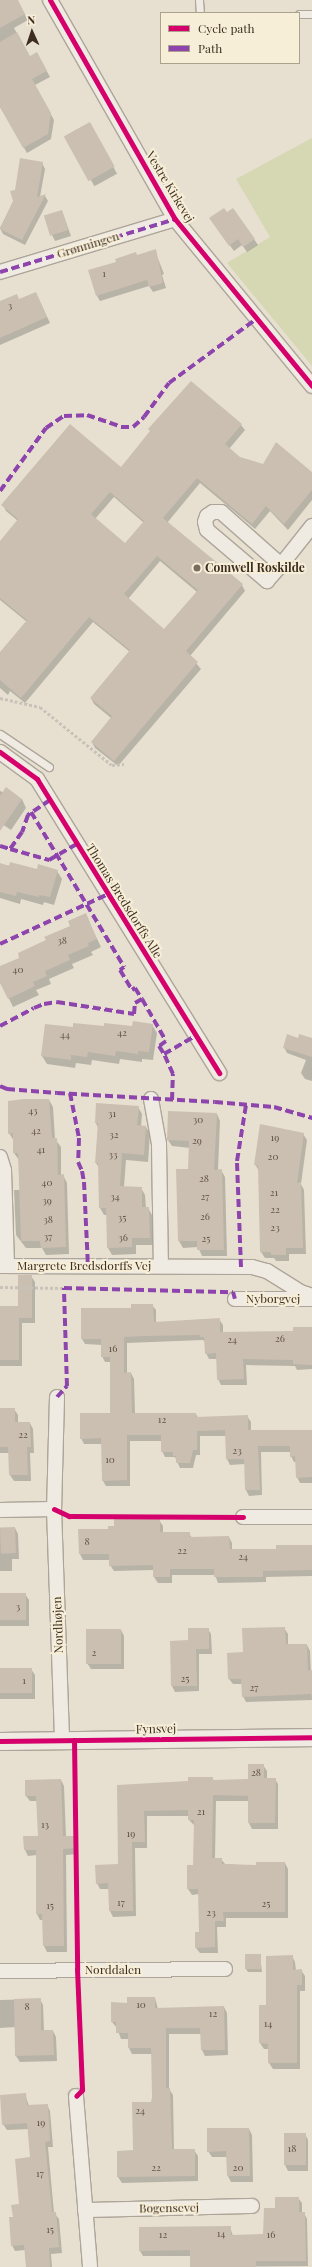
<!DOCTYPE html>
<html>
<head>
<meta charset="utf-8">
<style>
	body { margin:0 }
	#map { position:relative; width:312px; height:2267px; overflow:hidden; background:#e7e0d1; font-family:"Playfair Display",serif }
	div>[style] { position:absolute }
	.green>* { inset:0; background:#d6d7b3 }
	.shadow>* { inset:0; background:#0003; transform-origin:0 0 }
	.building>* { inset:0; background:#cbbfb2; transform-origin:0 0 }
	.path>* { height:2.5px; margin-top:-1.25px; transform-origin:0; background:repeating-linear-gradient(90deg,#c8c2b9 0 3px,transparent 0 5px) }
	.roads { filter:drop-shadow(1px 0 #ada599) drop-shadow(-1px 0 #ada599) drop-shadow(0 1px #ada599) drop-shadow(0 -1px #ada599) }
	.service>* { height:7px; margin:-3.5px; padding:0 3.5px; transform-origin:3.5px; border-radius:3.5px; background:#efebe3 }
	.minor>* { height:14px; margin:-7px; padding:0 7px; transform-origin:7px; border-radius:7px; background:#efebe3 }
	.tertiary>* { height:17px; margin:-8.5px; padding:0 8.5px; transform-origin:8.5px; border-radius:8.5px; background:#efebe3 }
	.quiet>* { height:4px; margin-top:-2px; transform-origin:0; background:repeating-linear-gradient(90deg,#8e44ad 0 8px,transparent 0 12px) }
	.cycleway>* { height:5px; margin:-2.5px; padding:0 2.5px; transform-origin:2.5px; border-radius:2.5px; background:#d6006c }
	.dots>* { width:11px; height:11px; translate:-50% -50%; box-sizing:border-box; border:2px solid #f7eed8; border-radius:50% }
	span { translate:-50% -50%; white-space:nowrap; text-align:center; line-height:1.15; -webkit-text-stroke:4px #f7eed8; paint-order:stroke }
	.number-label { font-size:10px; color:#605244 }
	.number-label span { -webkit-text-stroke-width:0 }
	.street-label { font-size:12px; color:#3d2e20 }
	.poi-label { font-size:12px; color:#3d2e20; font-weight:700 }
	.left { translate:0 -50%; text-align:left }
	.legend { position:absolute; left:160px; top:12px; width:140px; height:52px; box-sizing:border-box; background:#f7eed8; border:1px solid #ada18e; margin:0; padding:5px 7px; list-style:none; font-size:12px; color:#3d2e20 }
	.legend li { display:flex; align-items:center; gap:8px; height:20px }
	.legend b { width:20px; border:1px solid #ada18e }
	.north { position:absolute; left:12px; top:12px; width:40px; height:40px; -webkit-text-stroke:3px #f7eed8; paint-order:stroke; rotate:357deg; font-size:11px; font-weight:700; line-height:16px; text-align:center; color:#3d2e20 }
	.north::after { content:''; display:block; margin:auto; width:14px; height:18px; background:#3d2e20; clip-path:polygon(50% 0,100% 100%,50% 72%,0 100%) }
</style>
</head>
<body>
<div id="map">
	<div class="green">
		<i style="clip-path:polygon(312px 138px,312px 366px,227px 263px,270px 237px,236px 179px)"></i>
	</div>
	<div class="shadow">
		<i style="clip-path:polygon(0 0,17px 1px,28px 20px,14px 28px,30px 57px,37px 53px,50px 77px,35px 85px,54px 120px,51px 139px,27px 153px,0 107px)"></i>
		<i style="left:89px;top:123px;width:58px;height:26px;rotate:61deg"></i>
		<i style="clip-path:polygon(42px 163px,45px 169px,40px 197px,45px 196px,48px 201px,25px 245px,3px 234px,0 228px,15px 198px)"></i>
		<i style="clip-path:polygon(62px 211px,71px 236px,55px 241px,52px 235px)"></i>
		<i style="clip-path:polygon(214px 224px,254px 239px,258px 245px,247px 252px,242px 245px,234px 251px)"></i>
		<i style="clip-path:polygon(155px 251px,164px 274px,162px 275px,166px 288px,153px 292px,149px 286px,100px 301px,97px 296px)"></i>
		<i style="clip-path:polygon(36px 293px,50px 323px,0 345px,0 302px,19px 300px)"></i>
		<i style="clip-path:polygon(evenodd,241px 425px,245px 430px,229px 449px,240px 458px,263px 466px,312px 473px,312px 500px,288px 530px,270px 511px,255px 529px,200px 483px,167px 523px,242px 585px,245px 591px,190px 656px,201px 669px,118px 766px,95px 748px,92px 742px,111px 718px,94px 704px,91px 698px,130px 652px,93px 622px,25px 703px,10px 691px,8px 695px,0 688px,0 654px,27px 622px,0 600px,0 542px,18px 521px,6px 511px,3px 505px,121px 468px,241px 425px,114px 497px,144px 523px,125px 545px,95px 519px,114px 497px,241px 425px,160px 561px,197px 592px,164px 630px,128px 599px,160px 561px)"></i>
		<i style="clip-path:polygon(0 791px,22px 799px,26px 808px,11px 830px,2px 824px,0 826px)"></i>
		<i style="clip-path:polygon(0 864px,38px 871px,57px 871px,62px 879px,54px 905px,44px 902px,43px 905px,21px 899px,20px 904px,0 898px)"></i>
		<i style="clip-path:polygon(85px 914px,101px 947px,91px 952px,93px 955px,72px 964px,74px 968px,49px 979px,51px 984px,36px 990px,39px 995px,13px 1007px,0 980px,0 967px,21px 958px,71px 926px)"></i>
		<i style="clip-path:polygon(152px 1025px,157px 1033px,153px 1060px,142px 1059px,142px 1062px,120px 1059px,119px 1064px,92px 1060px,91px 1065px,76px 1063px,75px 1068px,47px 1064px,42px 1056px,105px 1028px)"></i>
		<i style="clip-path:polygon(298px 1039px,312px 1039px,312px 1081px,305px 1079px,301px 1073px,306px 1060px,287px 1053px,284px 1047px)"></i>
		<i style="clip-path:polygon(49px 1100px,53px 1107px,55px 1139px,61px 1147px,61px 1175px,63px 1175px,67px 1183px,69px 1254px,46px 1255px,42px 1248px,26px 1248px,16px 1235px,14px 1190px,20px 1190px,19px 1160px,14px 1153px,14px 1141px,9px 1133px)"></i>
		<i style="clip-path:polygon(97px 1104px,138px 1107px,142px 1114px,141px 1127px,146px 1127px,150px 1134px,148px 1162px,126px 1160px,124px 1187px,141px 1188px,145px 1195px,146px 1208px,148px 1208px,152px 1215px,153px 1245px,136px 1245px,136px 1254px,112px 1255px,108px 1248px,107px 1215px,104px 1215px,100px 1208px,100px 1169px,96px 1163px,98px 1128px,96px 1123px)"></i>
		<i style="clip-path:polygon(217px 1114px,220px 1121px,218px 1170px,221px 1170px,225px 1177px,227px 1256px,202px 1256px,198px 1247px,183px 1248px,179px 1241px,177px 1170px,189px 1170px,190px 1148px,172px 1146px,168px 1140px)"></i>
		<i style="clip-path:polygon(303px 1134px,307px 1140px,301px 1184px,304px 1190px,306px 1254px,289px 1254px,289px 1261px,276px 1261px,274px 1258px,265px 1258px,261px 1252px,259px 1171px,255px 1164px)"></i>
		<i style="clip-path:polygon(31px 1276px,35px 1282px,35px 1323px,22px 1323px,22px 1366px,0 1366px,0 1307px,19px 1307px)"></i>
		<i style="clip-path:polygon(152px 1305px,156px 1310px,156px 1323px,219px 1319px,223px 1325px,223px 1333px,294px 1332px,312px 1328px,312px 1369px,297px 1370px,295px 1366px,246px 1365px,247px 1385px,221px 1385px,218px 1379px,217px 1359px,209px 1359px,206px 1353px,206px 1343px,203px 1340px,127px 1343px,127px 1374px,131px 1373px,134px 1379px,135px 1414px,196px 1414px,198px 1418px,247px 1416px,251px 1422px,251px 1431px,312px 1431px,312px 1483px,300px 1483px,297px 1477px,296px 1462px,294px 1462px,291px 1456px,291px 1452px,261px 1452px,262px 1495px,249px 1496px,246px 1490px,245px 1464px,230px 1465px,227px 1459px,226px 1436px,200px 1436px,200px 1455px,196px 1455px,193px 1468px,180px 1468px,175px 1457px,165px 1457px,162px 1451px,162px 1441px,130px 1441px,130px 1486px,106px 1486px,103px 1481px,102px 1444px,84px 1444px,81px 1438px,111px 1414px,111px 1362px,105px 1362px,102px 1356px,102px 1345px,85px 1344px,82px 1339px,132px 1309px)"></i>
		<i style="clip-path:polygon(14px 1409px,18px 1415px,18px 1423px,30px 1423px,33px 1429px,34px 1453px,30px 1453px,31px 1481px,14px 1481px,10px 1475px,9px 1453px,0 1453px,0 1424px)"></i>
		<i style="clip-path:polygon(159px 1520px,163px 1526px,163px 1533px,189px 1533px,192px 1538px,229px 1537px,232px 1543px,232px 1550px,277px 1550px,312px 1546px,312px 1576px,266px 1577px,266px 1582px,218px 1583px,215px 1575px,172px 1575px,172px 1583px,158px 1583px,154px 1577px,154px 1570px,114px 1571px,110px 1565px,110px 1560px,83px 1560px,80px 1554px,115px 1527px)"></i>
		<i style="clip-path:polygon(15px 1528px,18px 1534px,19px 1559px,12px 1559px,12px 1571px,0 1571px,0 1529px)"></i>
		<i style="clip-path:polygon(0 1594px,25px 1594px,29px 1600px,29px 1626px,0 1626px)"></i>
		<i style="clip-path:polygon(284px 1628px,288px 1634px,288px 1645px,307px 1645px,310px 1651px,312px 1700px,246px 1702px,243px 1696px,243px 1684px,233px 1684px,229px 1679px,244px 1653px)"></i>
		<i style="clip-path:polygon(208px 1629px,211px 1634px,212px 1654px,199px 1654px,199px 1691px,175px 1692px,172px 1686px,171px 1642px,189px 1641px)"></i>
		<i style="clip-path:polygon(121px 1630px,124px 1636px,124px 1669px,91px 1669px,87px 1663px)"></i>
		<i style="clip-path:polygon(31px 1669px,35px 1675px,35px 1699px,0 1699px,0 1670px)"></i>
		<i style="clip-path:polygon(263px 1765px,267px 1771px,267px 1779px,275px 1779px,278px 1784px,278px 1829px,252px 1829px,249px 1823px,249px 1801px,216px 1801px,215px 1859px,221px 1859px,225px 1864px,257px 1866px,285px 1863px,288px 1869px,288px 1918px,226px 1918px,226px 1927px,217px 1927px,218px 1953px,200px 1953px,196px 1948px,200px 1933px,199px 1894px,192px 1895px,188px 1889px,194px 1866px,195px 1826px,189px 1820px,189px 1816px,147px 1816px,147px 1848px,135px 1848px,136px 1916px,113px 1917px,110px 1911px,109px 1889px,100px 1889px,97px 1883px,119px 1865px,118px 1786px,189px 1782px,212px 1778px,214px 1781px,249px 1780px)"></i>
		<i style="clip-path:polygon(61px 1780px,64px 1786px,66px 1837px,75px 1837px,78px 1843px,78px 1854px,66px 1855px,67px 1952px,47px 1952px,44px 1946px,43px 1920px,40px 1920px,37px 1914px,37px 1855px,28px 1856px,25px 1850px,39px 1837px,38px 1801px,30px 1801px,26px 1796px)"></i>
		<i style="clip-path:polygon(260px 1955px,262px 1972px,248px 1972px,246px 1969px)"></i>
		<i style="clip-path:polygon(292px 1956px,295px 1962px,296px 1971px,301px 1970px,305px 1976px,305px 1991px,300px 1991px,300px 2069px,273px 2069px,269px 2063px,269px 2049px,264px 2049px,260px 2043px,260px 2006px,267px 2006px)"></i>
		<i style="clip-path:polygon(155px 1998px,158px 2009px,224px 2007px,227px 2013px,228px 2055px,205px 2056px,202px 2050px,201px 2034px,169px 2034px,169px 2089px,173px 2095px,174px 2150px,194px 2150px,198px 2156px,198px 2181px,122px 2183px,118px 2177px,118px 2152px,134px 2151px,152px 2103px,152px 2054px,132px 2054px,129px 2048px,129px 2039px,121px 2039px,117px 2028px,112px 2022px,128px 2004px)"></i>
		<i style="clip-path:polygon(40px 1999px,43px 2005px,44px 2031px,53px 2031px,56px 2037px,57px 2061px,20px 2062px,16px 2056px,16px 2027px,0 2028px,0 2000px)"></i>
		<i style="clip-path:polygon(25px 2094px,29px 2106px,47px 2105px,50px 2111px,53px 2147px,48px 2147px,54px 2213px,59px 2219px,62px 2253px,51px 2254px,52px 2267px,27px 2267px,25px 2250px,15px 2251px,12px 2245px,14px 2218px,20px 2205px,31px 2158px,29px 2129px,7px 2130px,3px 2124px)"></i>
		<i style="clip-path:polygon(249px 2129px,252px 2135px,253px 2182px,231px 2182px,228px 2176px,228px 2157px,212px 2157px,208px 2151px)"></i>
		<i style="clip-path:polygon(285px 2134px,305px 2134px,308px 2140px,308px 2171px,288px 2171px,285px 2165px)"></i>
		<i style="clip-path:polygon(298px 2198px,302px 2203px,302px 2213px,304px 2213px,307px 2219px,308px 2266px,191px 2267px,191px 2256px,143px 2256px,140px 2251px,230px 2227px,233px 2236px,264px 2235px)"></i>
	</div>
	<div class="building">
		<i style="clip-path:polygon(0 0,18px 0,25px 14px,0 28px)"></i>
		<i style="clip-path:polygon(17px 32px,30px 56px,37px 52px,47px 71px,32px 79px,51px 113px,48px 134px,23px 148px,0 107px,0 42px)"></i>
		<i style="left:90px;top:122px;width:51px;height:30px;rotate:61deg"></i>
		<i style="clip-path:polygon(20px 158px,43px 162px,37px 197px,46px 194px,22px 240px,0 229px,13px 201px,10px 191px,15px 190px)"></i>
		<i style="clip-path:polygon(224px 208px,227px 212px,233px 208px,255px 239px,243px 247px,238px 239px,229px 246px,209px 218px)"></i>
		<i style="left:62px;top:210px;width:21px;height:19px;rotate:73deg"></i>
		<i style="clip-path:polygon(156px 249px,163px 283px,149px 287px,147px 280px,96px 296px,88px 270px,116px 262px,115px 259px,136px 252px,137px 255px)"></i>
		<i style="clip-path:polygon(36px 292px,47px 317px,0 338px,0 301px,17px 294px,19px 299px)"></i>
		<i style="clip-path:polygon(evenodd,191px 381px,242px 424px,225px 444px,240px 457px,263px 464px,276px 442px,312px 472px,312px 490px,284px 524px,266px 506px,252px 524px,197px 478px,163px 518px,243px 584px,186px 651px,198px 662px,114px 761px,91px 742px,112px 716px,90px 698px,130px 650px,89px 617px,21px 698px,0 680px,0 652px,27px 620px,0 598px,0 541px,18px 519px,1px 505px,70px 424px,121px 467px,150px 431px,148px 429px,191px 381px,110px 492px,144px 521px,125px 543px,91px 514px,110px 492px,191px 381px,157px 556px,198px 590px,164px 629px,124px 594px,157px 556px)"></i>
		<i style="clip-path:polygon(6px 787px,22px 799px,0 831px,0 796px)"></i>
		<i style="clip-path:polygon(10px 862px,37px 869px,38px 864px,58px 870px,50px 897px,39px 895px,39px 897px,17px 892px,16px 896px,0 892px,0 863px,9px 866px)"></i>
		<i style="clip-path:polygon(86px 913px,97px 939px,88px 943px,89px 946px,68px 955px,70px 960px,45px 971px,47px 976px,33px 982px,35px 986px,8px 999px,0 983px,0 966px,19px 958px,18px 953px,46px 940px,44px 937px,70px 926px,68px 921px)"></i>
		<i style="clip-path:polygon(133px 1021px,153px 1024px,149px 1052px,138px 1051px,138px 1054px,116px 1051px,115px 1056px,88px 1052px,87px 1057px,71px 1055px,71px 1060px,41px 1056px,45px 1024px,73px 1027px,73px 1023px,104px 1026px,104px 1023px,132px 1026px)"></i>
		<i style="clip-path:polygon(287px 1034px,298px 1038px,299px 1034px,312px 1038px,312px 1057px,283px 1048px)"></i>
		<i style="clip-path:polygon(24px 1099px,49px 1099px,52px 1138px,57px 1138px,58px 1175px,64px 1174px,66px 1247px,41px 1248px,40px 1241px,21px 1241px,18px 1153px,13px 1153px,13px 1133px,8px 1134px,8px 1101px)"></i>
		<i style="clip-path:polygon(96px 1103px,139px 1106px,137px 1125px,146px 1126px,144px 1155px,122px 1153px,120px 1186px,142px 1187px,142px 1207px,149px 1207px,150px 1238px,132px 1238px,132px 1247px,107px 1248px,106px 1208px,99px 1208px,98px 1163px,95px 1163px,98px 1123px,95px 1123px)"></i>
		<i style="clip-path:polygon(168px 1111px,217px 1113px,214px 1170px,222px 1169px,224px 1250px,197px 1250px,197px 1241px,178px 1241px,176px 1169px,188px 1169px,189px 1141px,167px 1140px)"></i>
		<i style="clip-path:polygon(260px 1124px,304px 1133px,297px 1183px,301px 1182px,303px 1248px,286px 1248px,286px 1255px,271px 1255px,271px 1252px,260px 1252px,258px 1166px,254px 1165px)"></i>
		<i style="clip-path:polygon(18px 1275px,32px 1275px,32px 1318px,19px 1318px,19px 1360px,0 1360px,0 1306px,18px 1306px)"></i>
		<i style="clip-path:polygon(131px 1304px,153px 1304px,154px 1322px,220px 1318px,220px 1332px,293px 1331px,293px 1327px,312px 1327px,312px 1365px,293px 1364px,293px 1360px,243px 1359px,244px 1379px,217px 1380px,216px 1353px,205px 1354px,204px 1337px,200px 1337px,200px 1335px,144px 1336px,124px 1337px,124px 1373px,131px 1372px,132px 1413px,196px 1413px,196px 1417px,248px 1415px,248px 1430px,312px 1430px,312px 1477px,296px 1478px,295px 1456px,290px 1457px,290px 1446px,258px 1446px,260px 1490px,245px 1490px,244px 1459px,226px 1459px,225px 1430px,197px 1431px,197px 1450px,193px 1450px,190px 1463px,176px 1463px,176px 1456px,173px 1456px,173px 1452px,161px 1452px,161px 1435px,127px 1435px,127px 1480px,102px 1481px,101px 1438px,80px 1439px,80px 1413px,110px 1413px,110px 1357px,101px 1357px,101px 1339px,81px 1339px,81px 1308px,131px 1308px)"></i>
		<i style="clip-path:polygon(0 1408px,15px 1408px,15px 1422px,30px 1422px,31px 1447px,27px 1447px,28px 1475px,9px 1475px,8px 1447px,0 1447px)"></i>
		<i style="clip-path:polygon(114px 1519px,160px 1519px,160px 1532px,190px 1532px,190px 1537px,229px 1536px,230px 1549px,276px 1549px,276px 1545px,312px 1545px,312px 1570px,263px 1571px,263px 1577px,214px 1577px,214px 1569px,170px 1569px,170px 1577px,153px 1577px,153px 1565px,109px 1566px,109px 1554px,79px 1554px,78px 1529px,108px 1529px,108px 1526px,114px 1526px)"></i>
		<i style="left:15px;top:1527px;width:26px;height:15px;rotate:88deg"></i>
		<i style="left:0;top:1593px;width:26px;height:27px"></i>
		<i style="clip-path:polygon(285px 1627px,286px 1644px,307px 1644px,308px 1671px,312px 1670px,312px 1694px,242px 1697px,241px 1679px,228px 1679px,227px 1653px,243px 1652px,242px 1628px)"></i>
		<i style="clip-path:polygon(188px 1628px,209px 1628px,209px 1649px,196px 1649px,197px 1686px,171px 1686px,170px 1641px,188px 1640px)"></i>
		<i style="left:86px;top:1629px;width:35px;height:35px"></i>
		<i style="left:32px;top:1668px;width:25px;height:32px;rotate:90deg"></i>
		<i style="clip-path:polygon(248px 1764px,264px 1764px,264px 1778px,276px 1778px,275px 1823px,248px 1823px,248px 1796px,213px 1795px,212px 1858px,222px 1858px,222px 1864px,256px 1865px,256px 1862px,285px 1862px,285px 1912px,223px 1912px,224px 1921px,215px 1921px,215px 1947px,195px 1948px,195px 1932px,199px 1932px,198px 1889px,187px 1889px,187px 1865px,193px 1865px,194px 1820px,188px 1820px,188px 1810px,144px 1811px,145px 1842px,132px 1842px,133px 1911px,109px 1911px,108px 1883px,96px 1884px,95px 1865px,118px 1864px,117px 1785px,188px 1781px,188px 1777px,213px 1777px,213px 1780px,248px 1779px)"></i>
		<i style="clip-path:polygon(61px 1779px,63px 1836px,75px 1836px,75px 1848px,63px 1849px,64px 1946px,43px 1946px,42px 1914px,36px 1914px,36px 1850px,24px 1850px,23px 1836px,38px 1836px,36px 1796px,25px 1796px,25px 1780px)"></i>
		<i style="left:261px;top:1954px;width:15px;height:16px;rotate:90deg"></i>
		<i style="clip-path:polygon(293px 1955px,293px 1970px,302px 1969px,302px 1985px,297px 1985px,297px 2063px,268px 2063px,268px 2044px,259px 2043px,259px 2005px,266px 2005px,266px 1956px)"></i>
		<i style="clip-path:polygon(127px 1997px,155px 1997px,155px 2008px,224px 2006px,225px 2050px,201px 2050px,200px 2028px,166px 2028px,166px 2088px,170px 2088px,172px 2149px,195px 2149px,195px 2176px,117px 2177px,117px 2151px,133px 2150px,132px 2102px,151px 2102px,152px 2097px,151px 2048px,128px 2048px,128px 2033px,116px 2033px,116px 2022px,111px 2022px,111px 2002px,127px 2003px)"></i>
		<i style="clip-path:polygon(41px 1998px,41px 2030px,53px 2030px,54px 2055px,15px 2056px,14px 1999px)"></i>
		<i style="clip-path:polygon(26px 2093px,27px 2105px,48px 2104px,50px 2141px,45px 2142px,52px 2212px,56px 2212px,59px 2247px,49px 2248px,50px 2267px,26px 2267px,24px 2245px,11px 2246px,9px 2217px,13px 2217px,11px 2205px,19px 2204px,15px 2159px,30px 2157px,27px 2123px,2px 2125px,0 2095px)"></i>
		<i style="clip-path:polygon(207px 2128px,249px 2128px,250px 2176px,227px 2176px,226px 2151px,207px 2152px)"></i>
		<i style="left:284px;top:2133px;width:22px;height:32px"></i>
		<i style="clip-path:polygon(275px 2197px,299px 2197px,299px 2212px,305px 2212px,306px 2261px,256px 2261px,256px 2267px,190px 2267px,190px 2250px,139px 2251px,139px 2227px,231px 2226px,231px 2235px,263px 2234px,264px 2208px,275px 2208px)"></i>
	</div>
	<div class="path">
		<i style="left:0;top:698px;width:41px;rotate:12.7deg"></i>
		<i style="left:40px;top:707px;width:92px;rotate:38.9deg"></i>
		<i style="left:112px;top:765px;width:12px;rotate:-5deg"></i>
		<i style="left:0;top:1287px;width:64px;rotate:0.9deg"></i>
	</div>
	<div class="roads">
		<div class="service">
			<i style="left:199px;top:0;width:13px;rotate:86deg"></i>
			<i style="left:299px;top:14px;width:13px"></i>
			<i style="left:0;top:734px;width:59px;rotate:34deg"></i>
		</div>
		<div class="minor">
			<i style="left:50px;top:0;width:252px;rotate:60.3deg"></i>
			<i style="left:175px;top:219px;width:216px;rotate:50.6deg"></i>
			<i style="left:0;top:272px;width:183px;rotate:-16.8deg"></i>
			<i style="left:281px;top:565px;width:80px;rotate:-138.5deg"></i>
			<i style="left:221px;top:512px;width:8px;rotate:180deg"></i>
			<i style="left:213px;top:512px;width:7px;rotate:146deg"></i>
			<i style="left:207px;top:516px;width:6px;rotate:108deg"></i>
			<i style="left:205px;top:522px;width:8px;rotate:76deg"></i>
			<i style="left:207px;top:530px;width:79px;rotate:40.4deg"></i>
			<i style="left:267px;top:581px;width:21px;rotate:-49deg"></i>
			<i style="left:281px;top:565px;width:50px;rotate:-51.5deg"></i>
			<i style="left:0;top:752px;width:46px;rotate:36.1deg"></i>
			<i style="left:37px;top:779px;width:346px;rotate:58.2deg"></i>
			<i style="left:151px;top:1099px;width:46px;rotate:79.9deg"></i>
			<i style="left:159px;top:1144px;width:122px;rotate:89.1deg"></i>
			<i style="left:0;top:1157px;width:14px;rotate:73deg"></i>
			<i style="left:4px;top:1170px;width:96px;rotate:88.2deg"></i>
			<i style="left:0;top:1266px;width:252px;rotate:0.2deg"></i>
			<i style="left:252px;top:1267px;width:16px;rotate:15deg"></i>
			<i style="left:267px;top:1271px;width:39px;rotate:32deg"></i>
			<i style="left:300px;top:1292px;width:13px;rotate:18deg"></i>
			<i style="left:235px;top:1299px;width:77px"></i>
			<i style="left:57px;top:1397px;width:112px;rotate:91.5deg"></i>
			<i style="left:54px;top:1509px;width:231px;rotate:88deg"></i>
			<i style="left:0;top:1510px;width:54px;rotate:-1.1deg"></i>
			<i style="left:243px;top:1517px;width:69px"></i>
			<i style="left:0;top:1971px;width:225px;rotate:-0.5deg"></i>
			<i style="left:76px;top:2096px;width:172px;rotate:85.3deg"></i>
			<i style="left:85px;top:2210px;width:167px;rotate:-1.4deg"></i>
		</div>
		<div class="tertiary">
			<i style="left:0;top:1741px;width:312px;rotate:-0.7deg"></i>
		</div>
	</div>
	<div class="quiet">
		<i style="left:0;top:272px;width:183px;rotate:-16.8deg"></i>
		<i style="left:0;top:491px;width:78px;rotate:-53.9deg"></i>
		<i style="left:46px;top:428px;width:22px;rotate:-34deg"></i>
		<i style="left:64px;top:416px;width:23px;rotate:-2deg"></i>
		<i style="left:87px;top:415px;width:36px;rotate:19deg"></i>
		<i style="left:121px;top:427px;width:12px"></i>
		<i style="left:133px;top:427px;width:15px;rotate:-42deg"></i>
		<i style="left:144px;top:417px;width:42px;rotate:-53.7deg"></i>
		<i style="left:169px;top:383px;width:108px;rotate:-36.3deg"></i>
		<i style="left:50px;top:800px;width:27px;rotate:146deg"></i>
		<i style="left:28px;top:815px;width:18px;rotate:109deg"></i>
		<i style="left:22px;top:832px;width:21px;rotate:125deg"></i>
		<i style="left:10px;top:849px;width:41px;rotate:15.8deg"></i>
		<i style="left:49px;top:860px;width:32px;rotate:-30deg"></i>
		<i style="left:31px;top:812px;width:181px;rotate:59deg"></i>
		<i style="left:124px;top:967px;width:5px;rotate:143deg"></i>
		<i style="left:120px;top:970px;width:23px;rotate:59deg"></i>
		<i style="left:132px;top:990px;width:4px;rotate:-34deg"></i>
		<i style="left:135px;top:988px;width:13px;rotate:58deg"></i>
		<i style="left:0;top:846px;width:10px;rotate:17deg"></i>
		<i style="left:0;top:944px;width:119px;rotate:-24.8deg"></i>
		<i style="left:0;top:1026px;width:38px;rotate:-28deg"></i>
		<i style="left:34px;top:1008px;width:11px;rotate:-22deg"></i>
		<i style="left:44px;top:1004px;width:13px;rotate:-9deg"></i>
		<i style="left:57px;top:1002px;width:78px;rotate:8.9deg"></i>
		<i style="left:134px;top:1014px;width:11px;rotate:-85deg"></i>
		<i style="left:135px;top:1003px;width:8px;rotate:-30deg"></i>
		<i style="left:142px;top:999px;width:48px;rotate:60.3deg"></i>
		<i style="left:166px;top:1041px;width:9px;rotate:144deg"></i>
		<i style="left:159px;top:1046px;width:9px;rotate:58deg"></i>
		<i style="left:0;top:1086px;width:8px;rotate:23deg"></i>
		<i style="left:7px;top:1089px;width:50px;rotate:4.6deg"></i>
		<i style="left:57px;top:1093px;width:158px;rotate:3.3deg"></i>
		<i style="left:215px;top:1102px;width:59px;rotate:4.8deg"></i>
		<i style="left:274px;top:1107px;width:40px;rotate:16deg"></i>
		<i style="left:70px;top:1093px;width:46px;rotate:78.7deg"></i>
		<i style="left:79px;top:1138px;width:24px;rotate:92deg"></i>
		<i style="left:78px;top:1162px;width:10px;rotate:66deg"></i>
		<i style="left:82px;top:1171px;width:11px;rotate:80deg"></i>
		<i style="left:84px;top:1182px;width:84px;rotate:87.3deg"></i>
		<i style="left:172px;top:1100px;width:26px;rotate:-88deg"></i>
		<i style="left:173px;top:1074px;width:22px;rotate:-114deg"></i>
		<i style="left:164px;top:1054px;width:36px;rotate:-30deg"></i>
		<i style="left:241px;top:1267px;width:106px;rotate:-92.2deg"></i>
		<i style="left:237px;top:1161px;width:57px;rotate:-80.9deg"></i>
		<i style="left:57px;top:1397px;width:15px;rotate:-48deg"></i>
		<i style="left:67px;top:1386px;width:98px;rotate:-91.8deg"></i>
		<i style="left:64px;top:1288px;width:169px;rotate:1.4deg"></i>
		<i style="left:233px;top:1292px;width:7px;rotate:74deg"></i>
	</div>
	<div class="cycleway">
		<i style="left:50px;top:0;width:252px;rotate:60.3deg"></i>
		<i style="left:175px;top:219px;width:216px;rotate:50.6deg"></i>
		<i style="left:0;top:752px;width:46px;rotate:36.1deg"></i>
		<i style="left:37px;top:779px;width:346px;rotate:58.2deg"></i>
		<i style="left:54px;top:1509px;width:17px;rotate:25deg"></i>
		<i style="left:69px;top:1516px;width:174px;rotate:0.3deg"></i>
		<i style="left:74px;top:1740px;width:229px;rotate:89.2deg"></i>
		<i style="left:77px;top:1969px;width:121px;rotate:87.6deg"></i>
		<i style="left:82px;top:2090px;width:8px;rotate:135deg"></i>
		<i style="left:0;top:1741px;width:312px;rotate:-0.7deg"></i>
	</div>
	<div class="dots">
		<i style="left:197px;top:568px;background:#786c5e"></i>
	</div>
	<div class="number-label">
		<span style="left:104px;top:274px">1</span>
		<span style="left:10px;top:306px">3</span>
		<span style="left:62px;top:941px">38</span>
		<span style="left:18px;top:970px">40</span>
		<span style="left:122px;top:1033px">42</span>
		<span style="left:65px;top:1035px">44</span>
		<span style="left:33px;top:1111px">43</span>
		<span style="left:112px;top:1114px">31</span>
		<span style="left:198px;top:1120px">30</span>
		<span style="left:36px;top:1131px">42</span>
		<span style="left:114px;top:1135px">32</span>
		<span style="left:275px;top:1138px">19</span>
		<span style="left:197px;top:1141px">29</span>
		<span style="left:41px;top:1150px">41</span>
		<span style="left:113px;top:1155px">33</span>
		<span style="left:273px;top:1157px">20</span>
		<span style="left:204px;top:1179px">28</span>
		<span style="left:47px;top:1183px">40</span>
		<span style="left:274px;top:1193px">21</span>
		<span style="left:115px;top:1197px">34</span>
		<span style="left:205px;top:1197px">27</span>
		<span style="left:47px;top:1201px">39</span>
		<span style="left:275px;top:1210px">22</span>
		<span style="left:205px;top:1217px">26</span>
		<span style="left:122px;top:1218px">35</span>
		<span style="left:48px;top:1220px">38</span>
		<span style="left:275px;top:1228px">23</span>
		<span style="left:48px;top:1237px">37</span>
		<span style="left:123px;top:1238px">36</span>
		<span style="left:206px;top:1239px">25</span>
		<span style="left:280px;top:1339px">26</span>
		<span style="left:232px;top:1340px">24</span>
		<span style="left:113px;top:1349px">16</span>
		<span style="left:162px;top:1420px">12</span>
		<span style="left:23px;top:1435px">22</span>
		<span style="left:237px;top:1451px">23</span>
		<span style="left:110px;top:1460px">10</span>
		<span style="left:87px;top:1542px">8</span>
		<span style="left:182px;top:1551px">22</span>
		<span style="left:243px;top:1557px">24</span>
		<span style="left:18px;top:1607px">3</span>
		<span style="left:94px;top:1653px">2</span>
		<span style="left:185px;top:1679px">25</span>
		<span style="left:24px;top:1681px">1</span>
		<span style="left:254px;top:1688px">27</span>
		<span style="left:256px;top:1773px">28</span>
		<span style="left:201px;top:1812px">21</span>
		<span style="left:45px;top:1825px">13</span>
		<span style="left:131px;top:1834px">19</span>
		<span style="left:121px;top:1903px">17</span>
		<span style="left:266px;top:1904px">25</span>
		<span style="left:50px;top:1906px">15</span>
		<span style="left:211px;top:1913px">23</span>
		<span style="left:141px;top:2005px">10</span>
		<span style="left:27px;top:2007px">8</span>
		<span style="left:213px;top:2014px">12</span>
		<span style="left:268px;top:2024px">14</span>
		<span style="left:140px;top:2111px">24</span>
		<span style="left:41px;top:2123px">19</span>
		<span style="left:292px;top:2149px">18</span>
		<span style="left:156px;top:2168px">22</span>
		<span style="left:238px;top:2168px">20</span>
		<span style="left:40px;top:2174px">17</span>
		<span style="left:50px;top:2230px">15</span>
		<span style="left:221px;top:2234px">14</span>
		<span style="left:163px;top:2235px">12</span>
		<span style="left:271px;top:2235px">16</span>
	</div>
	<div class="street-label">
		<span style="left:170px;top:187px;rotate:59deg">Vestre Kirkevej</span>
		<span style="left:88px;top:245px;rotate:-17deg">Grønningen</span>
		<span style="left:124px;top:901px;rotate:58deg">Thomas Bredsdorffs Alle</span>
		<span style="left:84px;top:1266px">Margrete Bredsdorffs Vej</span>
		<span style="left:273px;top:1299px">Nyborgvej</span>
		<span style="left:58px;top:1625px;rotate:-92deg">Nordhøjen</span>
		<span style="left:156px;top:1729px;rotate:-1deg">Fynsvej</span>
		<span style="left:113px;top:1970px">Norddalen</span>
		<span style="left:169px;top:2208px;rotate:-1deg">Bogensevej</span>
	</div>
	<div class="poi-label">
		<span class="left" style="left:205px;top:568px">Comwell Roskilde</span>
	</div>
	<ul class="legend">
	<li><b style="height:5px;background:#d6006c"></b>Cycle path</li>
	<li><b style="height:5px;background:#8e44ad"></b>Path</li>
	</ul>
	<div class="north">N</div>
</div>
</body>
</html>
